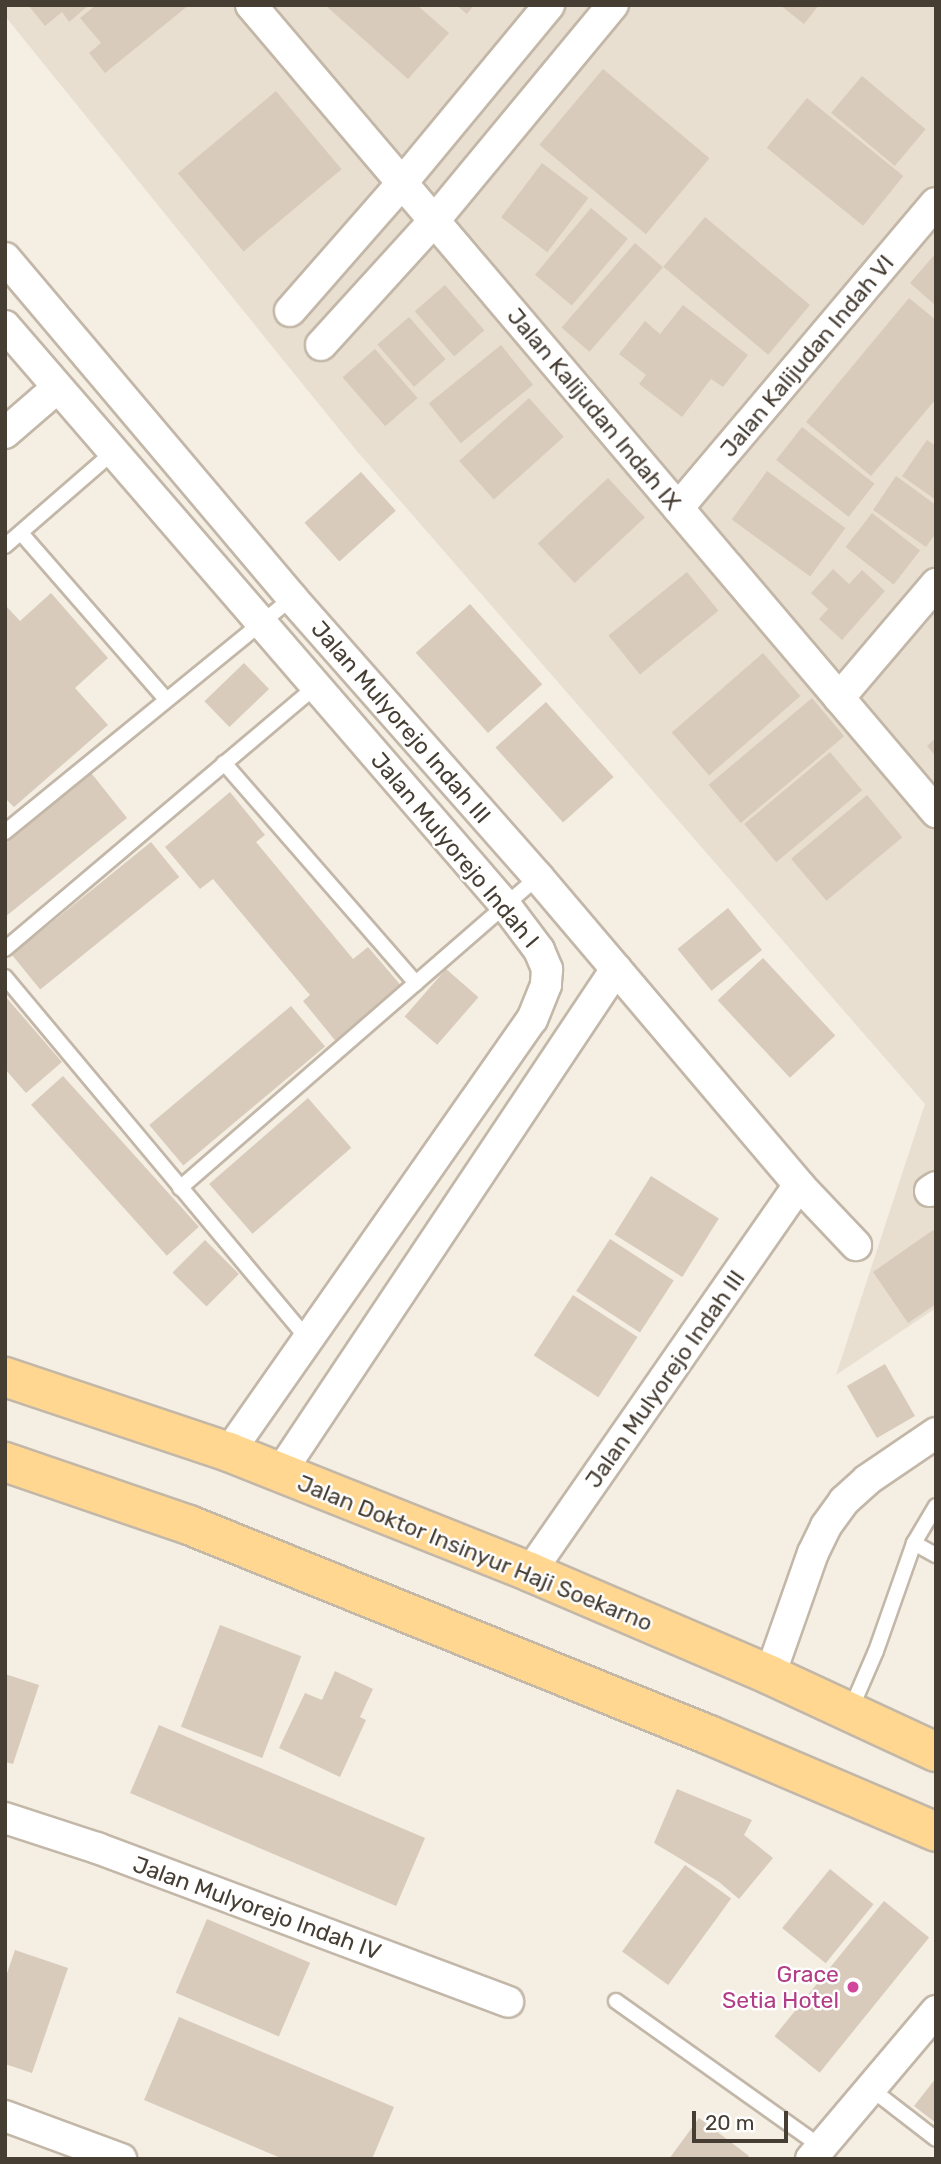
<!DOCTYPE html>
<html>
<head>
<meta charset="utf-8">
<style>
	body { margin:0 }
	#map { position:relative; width:941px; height:2164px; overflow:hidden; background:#f4eee3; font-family:Rubik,sans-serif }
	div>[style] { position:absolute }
	.residential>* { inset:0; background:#e8dfd1 }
	.building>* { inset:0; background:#d9cbbb; transform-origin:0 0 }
	.roads { filter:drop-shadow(2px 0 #c3b7a8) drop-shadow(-2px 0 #c3b7a8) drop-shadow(0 2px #c3b7a8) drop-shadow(0 -2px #c3b7a8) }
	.service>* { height:14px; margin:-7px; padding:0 7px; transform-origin:7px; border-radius:7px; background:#fff }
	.minor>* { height:30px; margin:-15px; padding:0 15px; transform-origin:15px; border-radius:15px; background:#fff }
	.primary>* { height:38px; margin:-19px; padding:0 19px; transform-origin:19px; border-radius:19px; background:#ffd791 }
	.dots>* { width:19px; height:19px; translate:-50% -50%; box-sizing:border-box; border:4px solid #fff; border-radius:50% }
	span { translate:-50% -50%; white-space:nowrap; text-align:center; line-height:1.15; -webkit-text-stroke:5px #fff; paint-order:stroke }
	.street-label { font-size:23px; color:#463d33 }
	.hotel-label { font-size:23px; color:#b23c85 }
	.right { translate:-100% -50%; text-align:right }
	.frame { position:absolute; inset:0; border:7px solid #463d33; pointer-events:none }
	.scale { position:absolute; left:692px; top:2111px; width:96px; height:32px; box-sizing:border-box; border:4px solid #463d33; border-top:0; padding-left:9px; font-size:21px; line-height:24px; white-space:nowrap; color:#463d33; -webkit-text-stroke:5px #fff; paint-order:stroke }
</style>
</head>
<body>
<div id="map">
	<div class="residential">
		<i style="clip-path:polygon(5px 5px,936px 5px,936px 1308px,836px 1375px,925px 1104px,356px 450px,5px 16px)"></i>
	</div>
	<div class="building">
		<i style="clip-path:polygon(28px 5px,89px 5px,69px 22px,62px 12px,45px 26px)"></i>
		<i style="clip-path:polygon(96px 5px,189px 5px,105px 73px,89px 53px,101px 43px,80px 18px)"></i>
		<i style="clip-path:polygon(325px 5px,417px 5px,449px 33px,408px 79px)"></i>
		<i style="clip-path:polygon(456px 5px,474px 5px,467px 14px)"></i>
		<i style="clip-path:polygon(780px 5px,819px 5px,804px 24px)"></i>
		<i style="left:603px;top:69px;width:139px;height:99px;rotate:40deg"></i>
		<i style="left:862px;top:76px;width:83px;height:48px;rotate:40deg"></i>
		<i style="left:276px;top:91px;width:102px;height:128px;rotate:50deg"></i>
		<i style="left:807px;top:98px;width:124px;height:64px;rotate:39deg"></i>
		<i style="left:542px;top:163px;width:58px;height:68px;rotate:37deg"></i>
		<i style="left:591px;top:208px;width:48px;height:87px;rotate:40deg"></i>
		<i style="left:705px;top:217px;width:137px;height:65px;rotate:40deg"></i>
		<i style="left:635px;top:243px;width:37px;height:112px;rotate:41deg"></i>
		<i style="clip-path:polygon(936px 253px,936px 306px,910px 283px)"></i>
		<i style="left:445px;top:285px;width:60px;height:40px;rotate:49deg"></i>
		<i style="clip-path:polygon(909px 298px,936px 320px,936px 399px,871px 476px,806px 422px)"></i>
		<i style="clip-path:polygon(683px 305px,748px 355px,723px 387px,711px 379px,682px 417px,639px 384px,646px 375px,619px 354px,645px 321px,660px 334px)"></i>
		<i style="left:409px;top:317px;width:56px;height:42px;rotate:49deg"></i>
		<i style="left:501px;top:345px;width:51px;height:93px;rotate:51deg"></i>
		<i style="left:375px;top:349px;width:65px;height:43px;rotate:49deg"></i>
		<i style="left:529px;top:398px;width:52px;height:94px;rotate:48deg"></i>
		<i style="left:802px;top:427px;width:92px;height:42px;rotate:38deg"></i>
		<i style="clip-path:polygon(927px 440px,936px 446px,936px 500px,902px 476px)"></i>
		<i style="left:767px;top:471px;width:97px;height:60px;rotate:36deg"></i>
		<i style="left:361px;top:472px;width:52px;height:76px;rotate:48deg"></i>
		<i style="clip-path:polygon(896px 476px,936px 505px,936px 533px,926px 547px,873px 510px)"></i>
		<i style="left:608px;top:478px;width:54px;height:96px;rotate:47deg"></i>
		<i style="left:872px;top:513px;width:61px;height:43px;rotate:38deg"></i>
		<i style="clip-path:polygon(833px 569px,849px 584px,862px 570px,885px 591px,842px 640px,819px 619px,828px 609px,811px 593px)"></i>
		<i style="left:687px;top:572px;width:50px;height:101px;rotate:51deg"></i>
		<i style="clip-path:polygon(51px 593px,108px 658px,75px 688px,108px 725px,14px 807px,5px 798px,5px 605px,20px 621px)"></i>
		<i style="left:470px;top:604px;width:108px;height:73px;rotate:48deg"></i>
		<i style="left:763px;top:653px;width:57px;height:121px;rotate:49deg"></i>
		<i style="left:244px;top:663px;width:36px;height:55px;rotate:46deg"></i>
		<i style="left:812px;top:698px;width:50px;height:135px;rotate:50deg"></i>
		<i style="left:546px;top:702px;width:101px;height:68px;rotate:48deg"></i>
		<i style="clip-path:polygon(936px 738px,936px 757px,927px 746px)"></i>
		<i style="left:830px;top:752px;width:50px;height:112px;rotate:50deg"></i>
		<i style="clip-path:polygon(88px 769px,127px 818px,5px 917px,5px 836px)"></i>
		<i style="clip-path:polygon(230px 792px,265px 835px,256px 842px,353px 959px,368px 947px,404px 989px,338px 1044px,303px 1001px,310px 995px,213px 879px,200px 889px,165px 847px)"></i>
		<i style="left:867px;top:795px;width:55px;height:99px;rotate:50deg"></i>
		<i style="left:151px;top:842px;width:45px;height:179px;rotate:51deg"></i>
		<i style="left:728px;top:908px;width:54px;height:65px;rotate:51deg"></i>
		<i style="left:763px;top:958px;width:106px;height:62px;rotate:47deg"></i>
		<i style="left:446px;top:969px;width:43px;height:63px;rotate:41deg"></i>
		<i style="clip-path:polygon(5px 996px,62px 1062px,26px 1093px,5px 1069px)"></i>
		<i style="left:291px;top:1006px;width:53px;height:185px;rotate:50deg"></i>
		<i style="left:63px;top:1076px;width:203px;height:43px;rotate:48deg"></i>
		<i style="left:308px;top:1098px;width:66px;height:131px;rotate:49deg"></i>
		<i style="left:651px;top:1176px;width:80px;height:69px;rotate:32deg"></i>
		<i style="clip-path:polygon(933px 1230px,936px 1234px,936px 1304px,908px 1323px,873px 1272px)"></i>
		<i style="left:610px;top:1239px;width:76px;height:62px;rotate:33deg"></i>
		<i style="left:205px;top:1240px;width:48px;height:46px;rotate:45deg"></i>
		<i style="left:573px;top:1295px;width:77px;height:72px;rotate:33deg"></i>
		<i style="left:885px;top:1364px;width:60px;height:44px;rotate:60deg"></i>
		<i style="left:220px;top:1625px;width:87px;height:109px;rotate:21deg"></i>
		<i style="clip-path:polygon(335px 1671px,373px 1689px,360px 1717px,366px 1720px,340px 1777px,279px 1748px,305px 1693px,322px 1700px)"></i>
		<i style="clip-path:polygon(5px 1674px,39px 1685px,13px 1764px,5px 1762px)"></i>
		<i style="left:159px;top:1725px;width:289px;height:74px;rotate:23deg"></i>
		<i style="clip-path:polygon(677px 1789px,752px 1820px,744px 1835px,773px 1858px,739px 1899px,719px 1882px,654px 1843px)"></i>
		<i style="left:685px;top:1865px;width:57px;height:107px;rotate:36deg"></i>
		<i style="left:830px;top:1869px;width:56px;height:76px;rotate:39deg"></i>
		<i style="left:884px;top:1901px;width:58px;height:174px;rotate:39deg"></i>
		<i style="left:207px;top:1919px;width:112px;height:80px;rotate:23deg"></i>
		<i style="clip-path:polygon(15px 1950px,68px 1968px,32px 2073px,5px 2064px,5px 1979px)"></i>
		<i style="clip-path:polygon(179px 2017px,394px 2107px,372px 2159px,283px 2159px,144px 2100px)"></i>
		<i style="clip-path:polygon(936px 2078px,936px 2123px,914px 2106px)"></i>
		<i style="clip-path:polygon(699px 2118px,749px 2156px,747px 2159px,669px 2159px)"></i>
	</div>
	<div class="roads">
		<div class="service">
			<i style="left:21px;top:533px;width:220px;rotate:48.9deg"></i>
			<i style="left:5px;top:546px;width:143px;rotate:-41deg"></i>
			<i style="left:224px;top:763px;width:292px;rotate:48.9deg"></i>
			<i style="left:5px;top:832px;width:370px;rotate:-39.2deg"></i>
			<i style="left:5px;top:949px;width:409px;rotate:-40.2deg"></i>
			<i style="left:5px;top:977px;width:473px;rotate:50.1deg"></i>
			<i style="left:180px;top:1188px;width:474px;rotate:-41deg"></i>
			<i style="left:914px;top:1543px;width:25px;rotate:29deg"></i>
			<i style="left:850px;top:1711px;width:65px;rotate:-66.6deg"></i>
			<i style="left:876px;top:1651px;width:114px;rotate:-70.6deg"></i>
			<i style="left:914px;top:1543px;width:43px;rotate:-59.3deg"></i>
			<i style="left:616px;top:2001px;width:250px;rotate:35.4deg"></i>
			<i style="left:870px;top:2088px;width:83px;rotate:37.7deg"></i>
		</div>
		<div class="minor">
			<i style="left:251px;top:5px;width:1059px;rotate:49.67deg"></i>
			<i style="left:5px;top:258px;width:445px;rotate:49.8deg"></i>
			<i style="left:292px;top:598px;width:372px;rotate:48.6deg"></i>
			<i style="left:538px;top:877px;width:404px;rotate:49.7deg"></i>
			<i style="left:799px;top:1185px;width:83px;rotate:46.5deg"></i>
			<i style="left:290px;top:311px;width:170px;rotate:-48.8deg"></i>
			<i style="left:402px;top:183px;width:231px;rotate:-50.4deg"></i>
			<i style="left:5px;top:326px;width:766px;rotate:49.18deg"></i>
			<i style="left:506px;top:906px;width:55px;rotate:53.1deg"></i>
			<i style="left:539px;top:950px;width:21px;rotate:67deg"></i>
			<i style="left:547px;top:969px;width:16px;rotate:94deg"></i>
			<i style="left:546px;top:985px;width:37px;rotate:112deg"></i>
			<i style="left:532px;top:1019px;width:528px;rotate:124.98deg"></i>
			<i style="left:321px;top:345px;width:168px;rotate:-47.7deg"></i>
			<i style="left:434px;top:221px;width:281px;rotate:-50.4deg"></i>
			<i style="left:5px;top:433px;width:69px;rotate:-40.9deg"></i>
			<i style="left:678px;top:508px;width:399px;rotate:-49.8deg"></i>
			<i style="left:839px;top:698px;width:150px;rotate:-49.6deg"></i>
			<i style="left:930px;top:1191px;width:7px;rotate:-34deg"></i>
			<i style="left:280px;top:1473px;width:606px;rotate:-56.31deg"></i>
			<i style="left:530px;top:1572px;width:471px;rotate:-55.2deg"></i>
			<i style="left:770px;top:1675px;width:129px;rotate:-70.6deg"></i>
			<i style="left:813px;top:1553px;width:30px;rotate:-64deg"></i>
			<i style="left:826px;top:1526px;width:31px;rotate:-54deg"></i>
			<i style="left:844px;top:1501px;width:31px;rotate:-42deg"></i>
			<i style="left:867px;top:1480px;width:83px;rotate:-34.3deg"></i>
			<i style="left:5px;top:1818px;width:97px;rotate:18.1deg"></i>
			<i style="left:97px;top:1848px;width:439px;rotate:20.5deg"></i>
			<i style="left:5px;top:2116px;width:124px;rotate:20.3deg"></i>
			<i style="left:811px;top:2159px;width:194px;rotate:-49.8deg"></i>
		</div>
		<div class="primary">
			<i style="left:5px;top:1377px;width:236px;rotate:18.5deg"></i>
			<i style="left:229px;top:1452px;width:324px;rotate:21.7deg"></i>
			<i style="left:530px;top:1572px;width:261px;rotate:23.2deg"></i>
			<i style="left:770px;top:1675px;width:183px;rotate:24.9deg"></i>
			<i style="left:5px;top:1462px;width:194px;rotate:18.9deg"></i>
			<i style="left:189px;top:1525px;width:561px;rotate:21.99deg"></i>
			<i style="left:709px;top:1735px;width:247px;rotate:23.1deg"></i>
		</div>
	</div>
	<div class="dots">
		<i style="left:853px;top:1987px;background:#d1479c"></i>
	</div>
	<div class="street-label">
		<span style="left:807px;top:356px;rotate:-50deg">Jalan Kalijudan Indah VI</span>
		<span style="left:594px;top:409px;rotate:50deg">Jalan Kalijudan Indah IX</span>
		<span style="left:401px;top:722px;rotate:49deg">Jalan Mulyorejo Indah III</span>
		<span style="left:455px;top:850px;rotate:50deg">Jalan Mulyorejo Indah I</span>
		<span style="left:665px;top:1379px;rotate:-55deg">Jalan Mulyorejo Indah III</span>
		<span style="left:475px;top:1553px;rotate:22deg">Jalan Doktor Insinyur Haji Soekarno</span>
		<span style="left:257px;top:1908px;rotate:20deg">Jalan Mulyorejo Indah IV</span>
	</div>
	<div class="hotel-label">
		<span class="right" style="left:839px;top:1987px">Grace<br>Setia Hotel</span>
	</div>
	<div class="frame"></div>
	<div class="scale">20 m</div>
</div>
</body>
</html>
